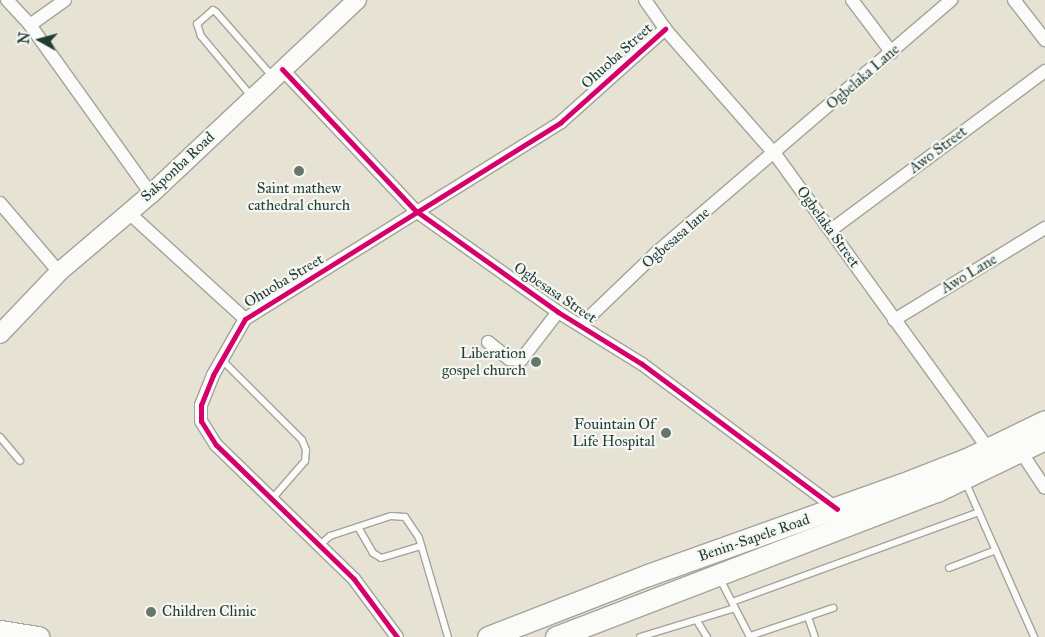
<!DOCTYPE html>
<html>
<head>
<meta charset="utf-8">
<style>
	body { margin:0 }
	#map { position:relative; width:1045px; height:637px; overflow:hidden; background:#e6e2d4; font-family:"IM FELL Great Primer",serif }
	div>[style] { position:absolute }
	.roads { filter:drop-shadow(1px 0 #a3a49b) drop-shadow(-1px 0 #a3a49b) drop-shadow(0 1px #a3a49b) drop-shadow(0 -1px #a3a49b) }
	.service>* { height:6px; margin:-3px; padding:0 3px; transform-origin:3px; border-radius:3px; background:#fbfbf9 }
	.minor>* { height:12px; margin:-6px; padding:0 6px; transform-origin:6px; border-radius:6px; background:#fbfbf9 }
	.secondary>* { height:18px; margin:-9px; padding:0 9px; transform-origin:9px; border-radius:9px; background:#fbfbf9 }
	.trunk>* { height:21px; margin:-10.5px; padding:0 10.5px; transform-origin:10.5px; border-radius:10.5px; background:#fbfbf9 }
	.cycleway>* { height:5px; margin:-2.5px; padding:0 2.5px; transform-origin:2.5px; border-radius:2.5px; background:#d6006c }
	.dots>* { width:14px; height:14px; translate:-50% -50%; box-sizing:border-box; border:2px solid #f6f6f2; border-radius:50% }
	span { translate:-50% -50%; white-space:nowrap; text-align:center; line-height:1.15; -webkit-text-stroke:4.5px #f6f6f2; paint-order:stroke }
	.street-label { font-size:15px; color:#1f3d34 }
	.poi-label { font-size:15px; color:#1f3d34 }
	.right { translate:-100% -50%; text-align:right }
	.left { translate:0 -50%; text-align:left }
	.north { position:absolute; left:15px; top:15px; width:50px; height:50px; -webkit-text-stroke:4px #f6f6f2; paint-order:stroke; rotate:277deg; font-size:14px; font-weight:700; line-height:20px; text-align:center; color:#1f3d34 }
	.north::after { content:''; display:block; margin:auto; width:18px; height:22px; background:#1f3d34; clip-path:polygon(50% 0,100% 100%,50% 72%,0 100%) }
</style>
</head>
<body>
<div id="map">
	<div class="roads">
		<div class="service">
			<i style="left:252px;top:97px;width:80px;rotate:-129.9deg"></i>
			<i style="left:201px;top:36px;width:13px;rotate:-108deg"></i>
			<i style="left:197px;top:24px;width:21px;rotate:-41deg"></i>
			<i style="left:213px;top:10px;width:4px;rotate:34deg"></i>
			<i style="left:216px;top:12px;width:86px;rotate:48.8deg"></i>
			<i style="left:222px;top:360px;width:113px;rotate:45deg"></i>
			<i style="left:302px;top:440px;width:11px;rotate:68deg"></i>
			<i style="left:306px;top:450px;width:11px;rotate:95deg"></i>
			<i style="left:305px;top:461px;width:50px;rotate:131deg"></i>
			<i style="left:0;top:437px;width:31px;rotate:50deg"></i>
			<i style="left:965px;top:481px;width:171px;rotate:66.1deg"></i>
			<i style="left:358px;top:527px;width:30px;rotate:60deg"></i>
			<i style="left:373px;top:553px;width:9px;rotate:32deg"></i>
			<i style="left:381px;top:558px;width:42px;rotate:-16.7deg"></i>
			<i style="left:318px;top:547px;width:16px;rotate:-43deg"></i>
			<i style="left:330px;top:536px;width:64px;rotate:-18.2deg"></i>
			<i style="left:391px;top:516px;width:14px;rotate:4deg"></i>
			<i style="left:405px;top:517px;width:25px;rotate:56deg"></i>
			<i style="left:419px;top:538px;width:103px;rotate:73.7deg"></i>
			<i style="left:949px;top:568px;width:50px;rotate:-21deg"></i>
			<i style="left:719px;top:577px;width:68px;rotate:62.7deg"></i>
			<i style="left:732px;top:602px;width:263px;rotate:-20deg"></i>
			<i style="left:808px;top:617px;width:21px;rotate:71deg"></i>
			<i style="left:697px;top:621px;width:19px;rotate:58deg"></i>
			<i style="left:750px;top:636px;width:88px;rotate:-18.6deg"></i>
			<i style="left:640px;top:637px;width:99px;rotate:-17deg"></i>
		</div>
		<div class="minor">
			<i style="left:7px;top:0;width:34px;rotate:47deg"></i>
			<i style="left:30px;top:25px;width:208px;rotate:54.4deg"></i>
			<i style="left:645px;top:0;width:35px;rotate:55deg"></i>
			<i style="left:665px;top:29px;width:167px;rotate:48.7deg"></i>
			<i style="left:775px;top:154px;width:368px;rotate:54.1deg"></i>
			<i style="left:852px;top:0;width:66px;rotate:53deg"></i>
			<i style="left:1014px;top:0;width:51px;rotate:52.2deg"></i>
			<i style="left:30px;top:25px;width:43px;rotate:-35.5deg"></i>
			<i style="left:282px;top:69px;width:195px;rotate:46.7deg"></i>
			<i style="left:416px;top:211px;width:174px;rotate:35.4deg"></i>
			<i style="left:558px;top:312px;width:99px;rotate:31.8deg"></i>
			<i style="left:642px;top:364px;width:243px;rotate:36.6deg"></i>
			<i style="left:0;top:203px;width:91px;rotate:49.5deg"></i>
			<i style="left:129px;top:213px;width:157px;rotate:42.4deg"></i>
			<i style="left:831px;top:230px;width:267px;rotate:-36.6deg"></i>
			<i style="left:894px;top:320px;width:177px;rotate:-31.4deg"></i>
			<i style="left:581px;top:325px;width:104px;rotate:-43.8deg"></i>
			<i style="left:656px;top:253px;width:389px;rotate:-40.6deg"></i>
			<i style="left:488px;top:342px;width:27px;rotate:39deg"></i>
			<i style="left:509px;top:359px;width:12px;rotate:5deg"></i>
			<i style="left:521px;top:360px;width:61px;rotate:-52.4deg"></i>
			<i style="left:1017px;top:446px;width:50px;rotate:56.3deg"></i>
			<i style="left:397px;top:637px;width:72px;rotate:-126.6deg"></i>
			<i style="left:354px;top:579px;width:192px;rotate:-135.8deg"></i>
			<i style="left:216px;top:445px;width:28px;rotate:-122deg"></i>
			<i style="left:201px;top:421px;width:16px;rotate:-90deg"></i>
			<i style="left:201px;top:405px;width:32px;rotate:-68deg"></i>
			<i style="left:213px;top:375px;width:64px;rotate:-60.3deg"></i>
			<i style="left:245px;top:319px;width:372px;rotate:-31.9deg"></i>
			<i style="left:561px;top:122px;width:140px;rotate:-41.8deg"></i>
		</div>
		<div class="secondary">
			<i style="left:0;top:334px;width:86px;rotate:-46.4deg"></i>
			<i style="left:59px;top:272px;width:121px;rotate:-40.3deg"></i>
			<i style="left:151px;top:194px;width:283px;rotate:-43.3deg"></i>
		</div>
		<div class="trunk">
			<i style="left:0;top:631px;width:39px;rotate:9deg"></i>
			<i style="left:488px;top:637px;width:172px;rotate:-21.2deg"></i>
			<i style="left:648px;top:575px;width:268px;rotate:-19.7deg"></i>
			<i style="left:900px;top:485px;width:76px;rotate:-21.5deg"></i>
			<i style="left:971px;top:457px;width:82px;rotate:-25.9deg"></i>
			<i style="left:556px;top:637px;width:408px;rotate:-21deg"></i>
			<i style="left:937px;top:491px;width:120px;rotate:-25.7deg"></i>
		</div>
	</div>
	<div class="cycleway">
		<i style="left:282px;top:69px;width:195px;rotate:46.7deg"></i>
		<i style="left:416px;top:211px;width:174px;rotate:35.4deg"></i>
		<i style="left:558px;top:312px;width:99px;rotate:31.8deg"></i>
		<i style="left:642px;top:364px;width:243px;rotate:36.6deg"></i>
		<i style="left:397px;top:637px;width:72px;rotate:-126.6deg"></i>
		<i style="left:354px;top:579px;width:192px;rotate:-135.8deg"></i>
		<i style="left:216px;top:445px;width:28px;rotate:-122deg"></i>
		<i style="left:201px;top:421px;width:16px;rotate:-90deg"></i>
		<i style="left:201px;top:405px;width:32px;rotate:-68deg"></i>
		<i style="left:213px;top:375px;width:64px;rotate:-60.3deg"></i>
		<i style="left:245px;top:319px;width:372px;rotate:-31.9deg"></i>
		<i style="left:561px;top:122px;width:140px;rotate:-41.8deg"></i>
	</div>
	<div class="dots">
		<i style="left:299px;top:171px;background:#65776c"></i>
		<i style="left:536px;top:362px;background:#65776c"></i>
		<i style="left:666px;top:433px;background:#65776c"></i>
		<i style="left:151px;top:612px;background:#65776c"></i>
	</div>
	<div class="street-label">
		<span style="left:617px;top:56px;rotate:-42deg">Ohuoba Street</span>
		<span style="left:863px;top:77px;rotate:-41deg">Ogbelaka Lane</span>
		<span style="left:938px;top:150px;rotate:-37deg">Awo Street</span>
		<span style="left:178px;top:167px;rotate:-43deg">Sakponba Road</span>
		<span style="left:828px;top:227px;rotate:54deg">Ogbelaka Street</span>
		<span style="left:676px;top:238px;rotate:-41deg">Ogbesasa lane</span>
		<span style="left:969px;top:274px;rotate:-31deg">Awo Lane</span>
		<span style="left:284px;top:281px;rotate:-31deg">Ohuoba Street</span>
		<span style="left:555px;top:293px;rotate:34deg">Ogbesasa Street</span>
		<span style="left:754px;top:538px;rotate:-19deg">Benin-Sapele Road</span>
	</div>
	<div class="poi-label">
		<span style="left:299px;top:197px">Saint mathew<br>cathedral church</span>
		<span class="right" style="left:526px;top:362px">Liberation<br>gospel church</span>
		<span class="right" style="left:655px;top:433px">Fouintain Of<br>Life Hospital</span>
		<span class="left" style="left:162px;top:612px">Children Clinic</span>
	</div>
	<div class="north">N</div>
</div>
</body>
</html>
